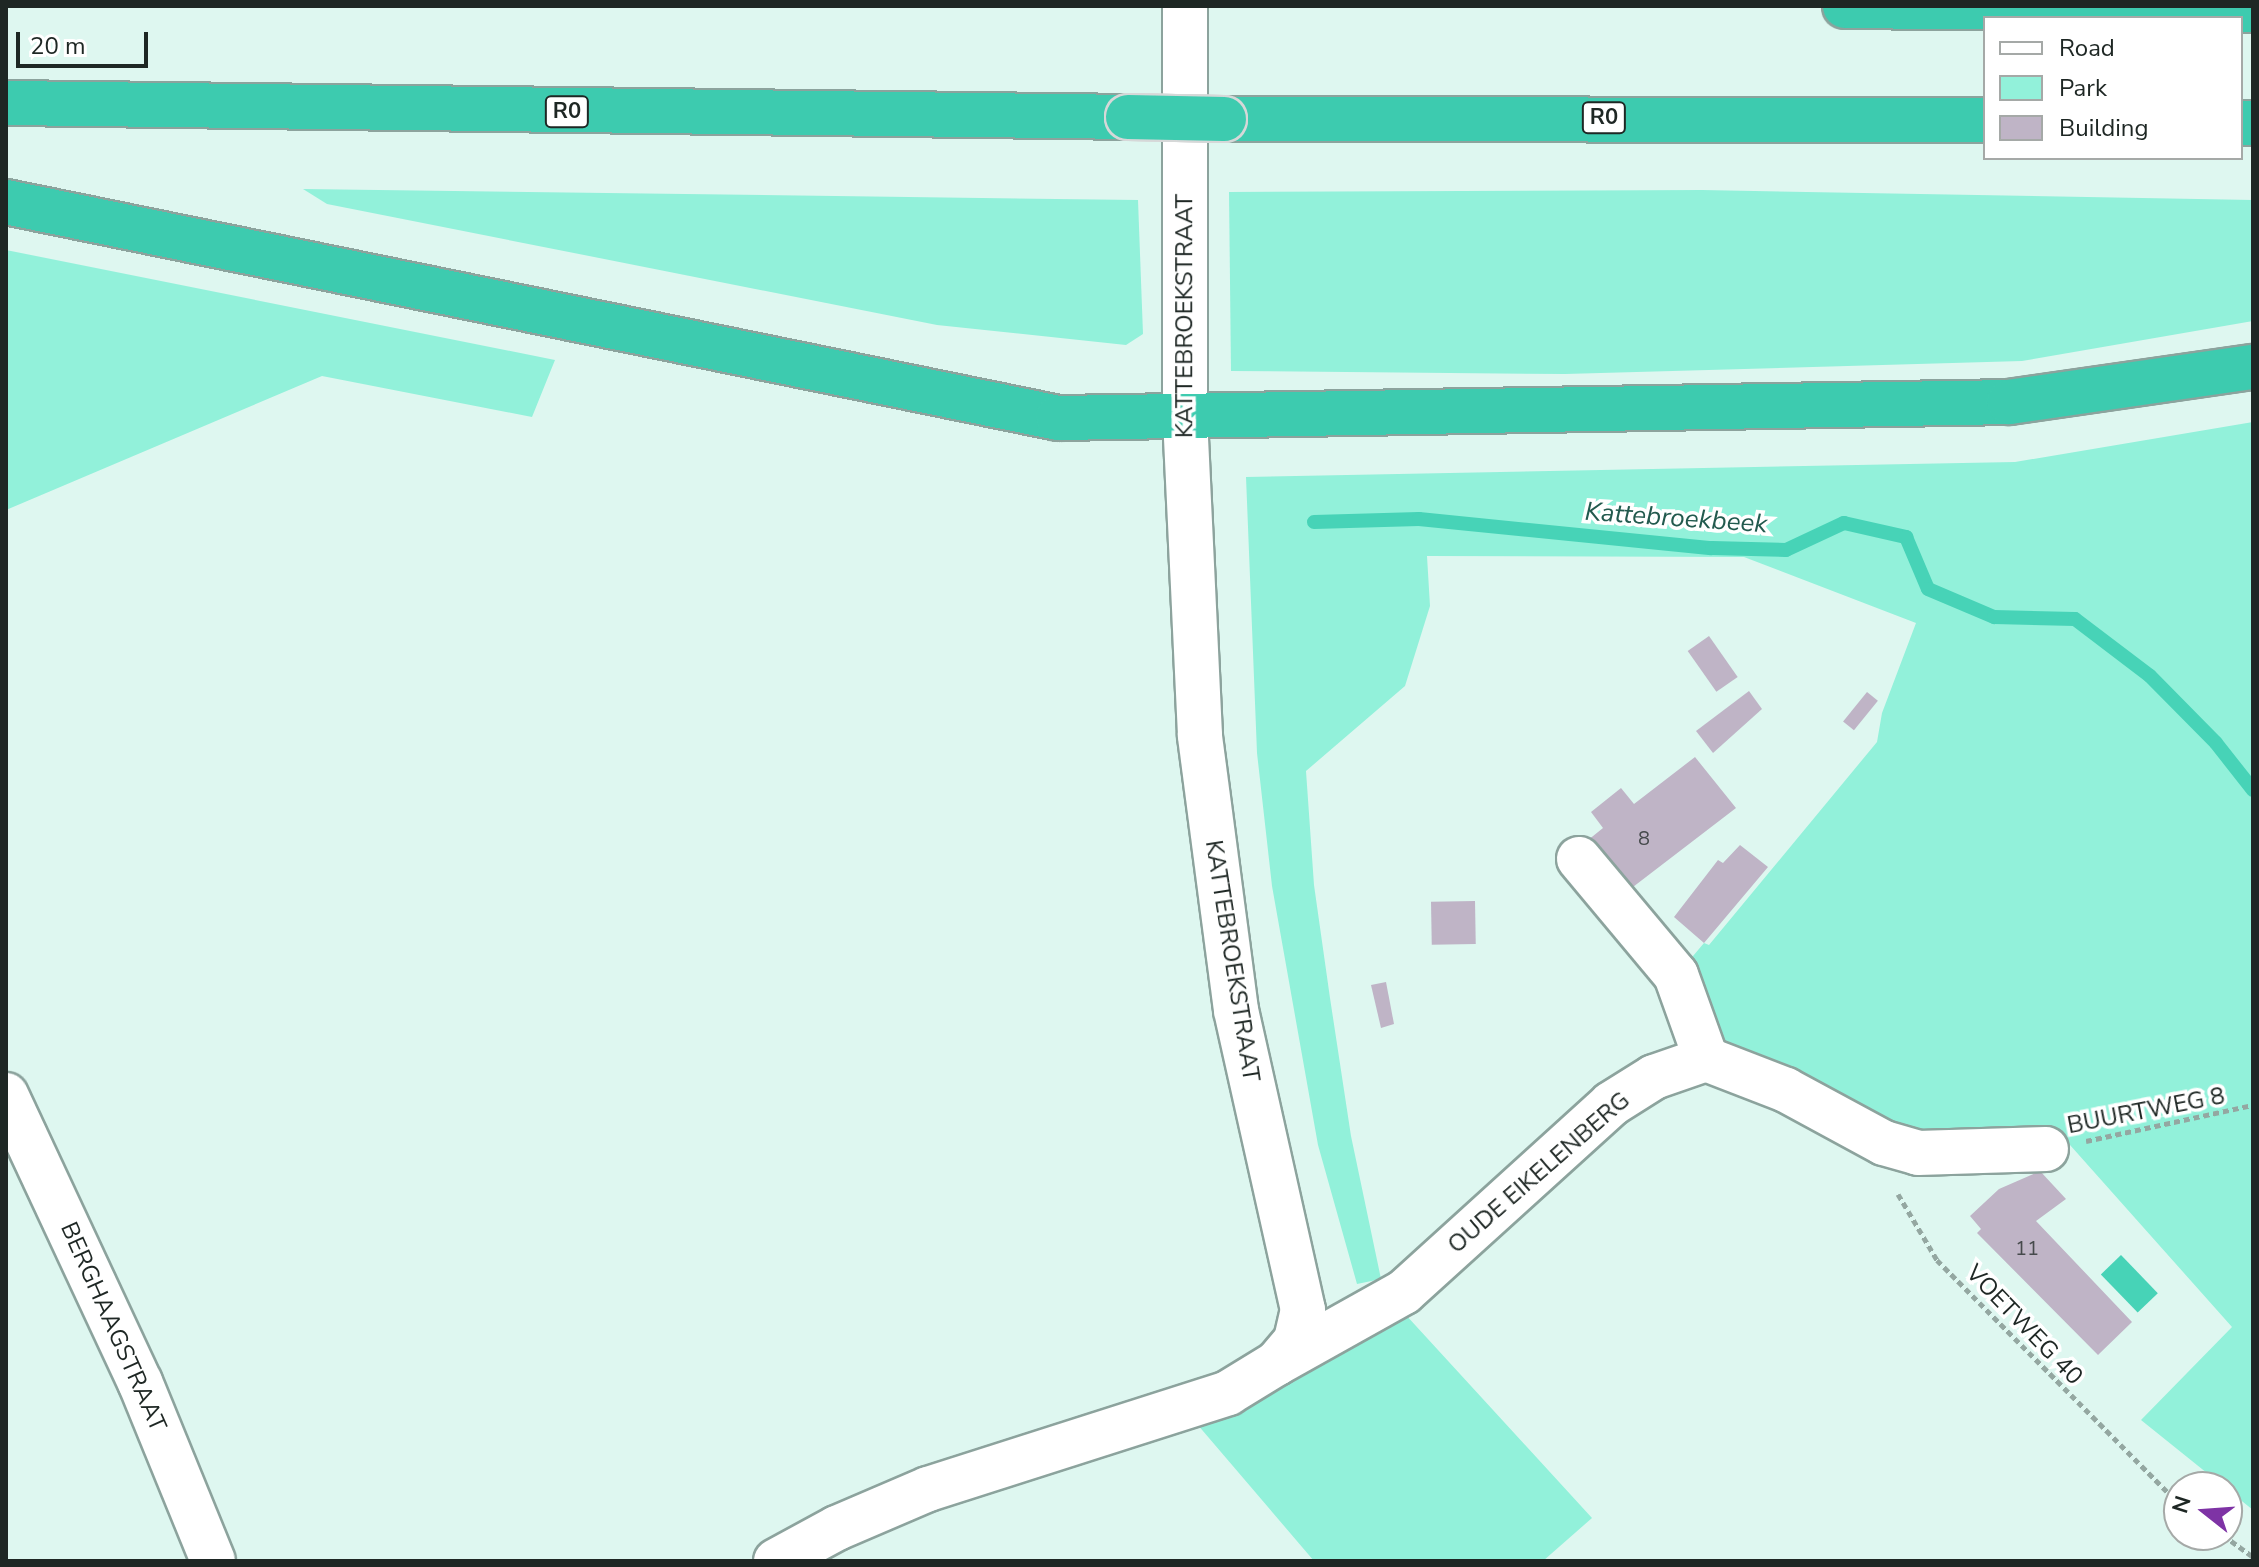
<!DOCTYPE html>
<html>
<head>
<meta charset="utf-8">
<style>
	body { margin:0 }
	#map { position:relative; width:2259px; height:1567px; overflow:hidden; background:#def7f0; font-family:"Nunito Sans",sans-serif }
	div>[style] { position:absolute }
	.green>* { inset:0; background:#92f1da }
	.water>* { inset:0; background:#47d3b7; transform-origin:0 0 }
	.stream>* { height:14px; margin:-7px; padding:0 7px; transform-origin:7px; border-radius:7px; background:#47d3b7 }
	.building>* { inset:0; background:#bfb4c6; transform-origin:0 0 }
	.path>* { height:5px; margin-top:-2.5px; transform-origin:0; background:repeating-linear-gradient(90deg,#94a7a1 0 6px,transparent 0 10px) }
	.roads { filter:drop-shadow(2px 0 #8ca39d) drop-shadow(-2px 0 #8ca39d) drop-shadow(0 2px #8ca39d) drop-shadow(0 -2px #8ca39d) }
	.minor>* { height:44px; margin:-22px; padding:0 22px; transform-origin:22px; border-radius:22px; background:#fff }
	.highway>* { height:44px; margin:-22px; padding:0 22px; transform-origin:22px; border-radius:22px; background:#3dcbaf }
	.bridges { filter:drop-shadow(2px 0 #d6d8d8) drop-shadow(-2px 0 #d6d8d8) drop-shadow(0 2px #d6d8d8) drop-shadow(0 -2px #d6d8d8) }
	.highway-bridge>* { height:44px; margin:-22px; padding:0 22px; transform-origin:22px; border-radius:22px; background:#3dcbaf }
	span { translate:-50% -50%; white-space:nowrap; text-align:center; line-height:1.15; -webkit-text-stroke:7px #fff; paint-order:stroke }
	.number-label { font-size:20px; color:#464a4c }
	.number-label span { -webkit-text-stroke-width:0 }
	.shield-label span { padding:2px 6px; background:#fff; border:2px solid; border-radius:6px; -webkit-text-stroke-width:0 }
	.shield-label { font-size:22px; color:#1e2724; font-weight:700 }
	.street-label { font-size:24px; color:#1e2724 }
	.water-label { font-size:26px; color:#225a4e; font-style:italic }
	.frame { position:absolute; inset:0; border:8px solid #1e2724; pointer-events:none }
	.legend { position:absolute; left:1983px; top:16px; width:260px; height:144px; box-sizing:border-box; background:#fff; border:2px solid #a5a9a7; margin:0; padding:10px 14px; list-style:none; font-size:24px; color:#1e2724 }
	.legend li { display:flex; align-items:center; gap:16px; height:40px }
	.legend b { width:40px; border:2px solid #a5a9a7 }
	.north { position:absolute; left:2163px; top:1471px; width:80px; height:80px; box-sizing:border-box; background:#fff; border:2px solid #a5a9a7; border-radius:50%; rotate:287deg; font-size:22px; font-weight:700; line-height:32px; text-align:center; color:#1e2724 }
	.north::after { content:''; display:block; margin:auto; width:28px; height:36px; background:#7e33a5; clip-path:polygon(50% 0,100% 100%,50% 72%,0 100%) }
	.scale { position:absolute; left:16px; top:32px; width:132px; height:36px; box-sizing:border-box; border:4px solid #1e2724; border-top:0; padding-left:10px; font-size:24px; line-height:28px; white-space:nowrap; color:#1e2724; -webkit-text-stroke:6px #fff; paint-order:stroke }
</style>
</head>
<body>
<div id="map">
	<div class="green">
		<i style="clip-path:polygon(303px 189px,1138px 200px,1143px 334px,1126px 345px,937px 325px,327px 204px)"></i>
		<i style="clip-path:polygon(1702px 190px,2253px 200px,2253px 321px,2022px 361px,1565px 374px,1231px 371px,1229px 192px)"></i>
		<i style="clip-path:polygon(6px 250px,555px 360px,532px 417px,322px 376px,6px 510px)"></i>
		<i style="clip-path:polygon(2253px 422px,2253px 1510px,2141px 1420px,2232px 1327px,2062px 1136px,1947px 1137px,1880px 1128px,1718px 1040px,1682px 969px,1704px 943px,1709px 945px,1877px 742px,1882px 713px,1916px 623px,1744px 557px,1427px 556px,1430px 606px,1405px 686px,1306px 771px,1314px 885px,1330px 998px,1351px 1136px,1381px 1279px,1357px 1284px,1318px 1145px,1272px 886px,1257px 753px,1246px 477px,2015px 462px)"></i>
		<i style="clip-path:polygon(1405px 1314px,1592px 1518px,1543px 1561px,1314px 1561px,1197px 1424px,1274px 1392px)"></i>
	</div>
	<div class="water">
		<i style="left:2121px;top:1255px;width:53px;height:28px;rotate:46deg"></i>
	</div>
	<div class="stream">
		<i style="left:1314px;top:522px;width:105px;rotate:-1.6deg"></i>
		<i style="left:1419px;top:519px;width:294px;rotate:5.7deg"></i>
		<i style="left:1712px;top:548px;width:74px;rotate:1.5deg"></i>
		<i style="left:1786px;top:550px;width:64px;rotate:-25deg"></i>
		<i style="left:1844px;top:523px;width:64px;rotate:12.7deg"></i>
		<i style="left:1906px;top:537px;width:56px;rotate:67.1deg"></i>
		<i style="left:1928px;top:589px;width:72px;rotate:23deg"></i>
		<i style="left:1994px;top:617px;width:81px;rotate:1.4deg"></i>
		<i style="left:2075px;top:619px;width:94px;rotate:37.2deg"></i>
		<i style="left:2150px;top:676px;width:94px;rotate:45.4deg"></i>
		<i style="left:2216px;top:743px;width:60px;rotate:51.8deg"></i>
	</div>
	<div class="building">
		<i style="left:1709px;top:636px;width:50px;height:26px;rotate:55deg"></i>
		<i style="clip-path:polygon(1749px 691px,1762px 709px,1713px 753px,1696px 731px)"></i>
		<i style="left:1867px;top:692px;width:14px;height:38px;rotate:39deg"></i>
		<i style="clip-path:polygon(1695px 757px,1736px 808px,1616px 900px,1577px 849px,1603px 828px,1591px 812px,1621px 788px,1634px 804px)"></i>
		<i style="clip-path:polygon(1740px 845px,1768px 867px,1704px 943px,1674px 917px,1718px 860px,1723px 863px)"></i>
		<i style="left:1475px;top:901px;width:43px;height:44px;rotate:89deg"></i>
		<i style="clip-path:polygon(1386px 982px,1394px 1024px,1381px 1028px,1371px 985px)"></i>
		<i style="clip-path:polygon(2040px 1171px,2066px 1199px,2036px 1221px,2132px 1322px,2098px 1355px,1977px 1233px,1981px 1229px,1970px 1216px,1999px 1189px)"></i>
	</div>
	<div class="path">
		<i style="left:2086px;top:1141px;width:171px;rotate:-12.2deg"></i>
		<i style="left:1898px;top:1194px;width:77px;rotate:59.4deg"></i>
		<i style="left:1937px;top:1260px;width:344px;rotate:45.2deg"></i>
		<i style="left:2223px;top:1535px;width:37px;rotate:36deg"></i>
	</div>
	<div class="roads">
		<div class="minor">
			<i style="left:1579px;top:859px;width:151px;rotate:50.1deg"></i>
			<i style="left:1676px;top:975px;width:89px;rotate:70.3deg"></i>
			<i style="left:6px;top:1095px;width:317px;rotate:65deg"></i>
			<i style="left:140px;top:1382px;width:193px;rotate:67.8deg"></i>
			<i style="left:1277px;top:1363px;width:145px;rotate:-29.2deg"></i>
			<i style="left:1404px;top:1292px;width:280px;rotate:-42.2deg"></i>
			<i style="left:1611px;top:1104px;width:51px;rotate:-32.1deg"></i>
			<i style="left:1654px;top:1077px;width:55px;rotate:-19.1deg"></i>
			<i style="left:1706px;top:1059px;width:86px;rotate:21.2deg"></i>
			<i style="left:1786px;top:1090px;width:111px;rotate:28.4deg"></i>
			<i style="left:1884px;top:1143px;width:35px;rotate:16deg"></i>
			<i style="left:1918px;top:1153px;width:128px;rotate:-1.8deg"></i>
			<i style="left:776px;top:1561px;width:69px;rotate:-28.4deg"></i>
			<i style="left:837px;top:1528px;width:99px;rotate:-23.2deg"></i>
			<i style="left:928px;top:1489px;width:315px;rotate:-17.7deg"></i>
			<i style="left:1228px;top:1393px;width:57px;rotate:-31.5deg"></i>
			<i style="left:1277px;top:1363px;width:30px;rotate:-50deg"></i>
			<i style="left:1296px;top:1340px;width:31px;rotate:-77deg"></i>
			<i style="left:1303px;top:1310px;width:307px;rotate:-102.6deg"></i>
			<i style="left:1236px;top:1010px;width:277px;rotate:-97.5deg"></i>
			<i style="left:1200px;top:735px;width:320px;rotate:-92.7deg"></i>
			<i style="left:1185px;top:415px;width:409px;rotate:-90deg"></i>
		</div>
		<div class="highway">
			<i style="left:1845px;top:6px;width:408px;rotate:0.6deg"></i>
			<i style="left:6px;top:103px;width:1122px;rotate:0.71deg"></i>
			<i style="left:1224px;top:119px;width:761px;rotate:0.08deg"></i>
			<i style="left:2241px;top:123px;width:12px"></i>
			<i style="left:6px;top:202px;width:1074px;rotate:11.6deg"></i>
			<i style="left:1058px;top:418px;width:951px;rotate:-0.96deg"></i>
			<i style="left:2009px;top:402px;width:246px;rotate:-8.2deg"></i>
		</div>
	</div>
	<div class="bridges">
		<div class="highway-bridge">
			<i style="left:1128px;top:117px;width:96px;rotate:1.2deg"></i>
		</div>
	</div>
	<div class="number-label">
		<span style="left:1644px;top:838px">8</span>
		<span style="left:2027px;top:1248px">11</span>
	</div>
	<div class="shield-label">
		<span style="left:567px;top:112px">R0</span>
		<span style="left:1604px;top:118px">R0</span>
	</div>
	<div class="street-label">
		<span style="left:1185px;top:316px;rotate:-90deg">KATTEBROEKSTRAAT</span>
		<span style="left:1232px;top:961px;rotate:81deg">KATTEBROEKSTRAAT</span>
		<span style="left:2146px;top:1111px;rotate:-11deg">BUURTWEG 8</span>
		<span style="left:1539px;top:1173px;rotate:-41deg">OUDE EIKELENBERG</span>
		<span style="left:2024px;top:1325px;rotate:46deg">VOETWEG 40</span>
		<span style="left:113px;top:1327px;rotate:66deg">BERGHAAGSTRAAT</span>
	</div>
	<div class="water-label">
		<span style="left:1676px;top:518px;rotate:4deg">Kattebroekbeek</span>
	</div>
	<div class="frame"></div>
	<ul class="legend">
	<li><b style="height:10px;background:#fff"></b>Road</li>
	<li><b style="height:22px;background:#92f1da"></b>Park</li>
	<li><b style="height:22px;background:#bfb4c6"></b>Building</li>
	</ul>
	<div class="north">N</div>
	<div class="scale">20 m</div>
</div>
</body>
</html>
